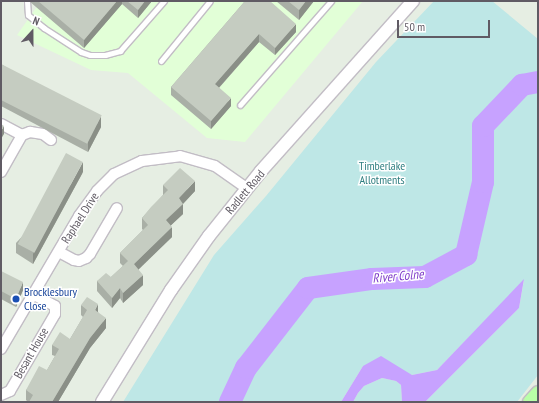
<!DOCTYPE html>
<html>
<head>
<meta charset="utf-8">
<style>
	body { margin:0 }
	#map { position:relative; width:539px; height:403px; overflow:hidden; background:#e6eee3; font-family:"PT Sans Narrow",sans-serif }
	div>[style] { position:absolute }
	.commercial>* { inset:0; background:#e2ffd7 }
	.green>* { inset:0; background:#bee7e6 }
	.water>* { inset:0; background:#c7a2ff }
	.river>* { height:22px; margin:-11px; padding:0 11px; transform-origin:11px; border-radius:11px; background:#c7a2ff }
	.roads { filter:drop-shadow(1px 0 #c2bdc5) drop-shadow(-1px 0 #c2bdc5) drop-shadow(0 1px #c2bdc5) drop-shadow(0 -1px #c2bdc5) }
	.service>* { height:5px; margin:-2.5px; padding:0 2.5px; transform-origin:2.5px; border-radius:2.5px; background:#fff }
	.minor>* { height:10px; margin:-5px; padding:0 5px; transform-origin:5px; border-radius:5px; background:#fff }
	.tertiary>* { height:12px; margin:-6px; padding:0 6px; transform-origin:6px; border-radius:6px; background:#fff }
	.primary>* { height:15px; margin:-7.5px; padding:0 7.5px; transform-origin:7.5px; border-radius:7.5px; background:#b9ffa7 }
	.wall>* { inset:0; background:#a9afa6 }
	.shaded-wall>* { inset:0; background:#8a8f87 }
	.building>* { inset:0; background:#c5ccc1; transform-origin:0 0 }
	.dots>* { width:11px; height:11px; translate:-50% -50%; box-sizing:border-box; border:2px solid #fff; border-radius:50% }
	span { translate:-50% -50%; white-space:nowrap; text-align:center; line-height:1.15; -webkit-text-stroke:3px #fff; paint-order:stroke }
	.park-label { font-size:12px; color:#2f7f80 }
	.street-label { font-size:12px; color:#605b64 }
	.transit-label { font-size:12px; color:#164399 }
	.left { translate:0 -50%; text-align:left }
	.water-label { font-size:13px; color:#803ec9; font-style:italic }
	.frame { position:absolute; inset:0; border:2px solid #605b64; pointer-events:none }
	.north { position:absolute; left:12px; top:12px; width:40px; height:40px; -webkit-text-stroke:3px #fff; paint-order:stroke; rotate:21deg; font-size:11px; font-weight:700; line-height:16px; text-align:center; color:#605b64 }
	.north::after { content:''; display:block; margin:auto; width:14px; height:18px; background:#605b64; clip-path:polygon(50% 0,100% 100%,50% 72%,0 100%) }
	.scale { position:absolute; left:397px; top:20px; width:93px; height:18px; box-sizing:border-box; border:2px solid #605b64; border-top:0; padding-left:5px; font-size:12px; line-height:14px; white-space:nowrap; color:#605b64; -webkit-text-stroke:3px #fff; paint-order:stroke }
</style>
</head>
<body>
<div id="map">
	<div class="commercial">
		<i style="clip-path:polygon(41px 1px,363px 1px,245px 142px,207px 138px,128px 73px,91px 70px,17px 35px)"></i>
	</div>
	<div class="green">
		<i style="clip-path:polygon(434px 1px,492px 1px,538px 39px,538px 375px,517px 402px,425px 402px,519px 308px,524px 280px,437px 370px,412px 375px,363px 366px,341px 402px,123px 402px,214px 255px,266px 196px,376px 62px)"></i>
		<i style="clip-path:polygon(382px 378px,396px 381px,401px 385px,402px 402px,353px 402px,358px 393px,364px 386px)"></i>
	</div>
	<div class="water">
		<i style="clip-path:polygon(524px 279px,519px 308px,425px 402px,402px 402px,401px 385px,396px 381px,382px 378px,364px 386px,358px 393px,353px 402px,341px 402px,363px 366px,381px 356px,412px 375px,437px 370px)"></i>
	</div>
	<div class="river">
		<i style="left:230px;top:402px;width:38px;rotate:-65deg"></i>
		<i style="left:246px;top:368px;width:101px;rotate:-52.2deg"></i>
		<i style="left:308px;top:288px;width:65px;rotate:-8deg"></i>
		<i style="left:372px;top:279px;width:53px;rotate:-2.2deg"></i>
		<i style="left:425px;top:277px;width:47px;rotate:-28.2deg"></i>
		<i style="left:466px;top:255px;width:75px;rotate:-76.9deg"></i>
		<i style="left:483px;top:182px;width:56px;rotate:-90deg"></i>
		<i style="left:483px;top:126px;width:57px;rotate:-46.4deg"></i>
		<i style="left:522px;top:85px;width:16px;rotate:-11deg"></i>
	</div>
	<div class="roads">
		<div class="service">
			<i style="left:27px;top:1px;width:14px;rotate:86deg"></i>
			<i style="left:28px;top:15px;width:21px;rotate:39deg"></i>
			<i style="left:44px;top:28px;width:44px;rotate:33deg"></i>
			<i style="left:81px;top:52px;width:9px;rotate:18deg"></i>
			<i style="left:90px;top:55px;width:15px"></i>
			<i style="left:105px;top:55px;width:16px;rotate:-15deg"></i>
			<i style="left:120px;top:51px;width:67px;rotate:-48.7deg"></i>
			<i style="left:161px;top:61px;width:77px;rotate:-50.8deg"></i>
			<i style="left:240px;top:105px;width:138px;rotate:-48.8deg"></i>
		</div>
		<div class="minor">
			<i style="left:1px;top:124px;width:24px;rotate:28deg"></i>
			<i style="left:1px;top:172px;width:43px;rotate:-60.4deg"></i>
			<i style="left:22px;top:135px;width:9px;rotate:-21deg"></i>
			<i style="left:30px;top:132px;width:13px;rotate:9deg"></i>
			<i style="left:43px;top:134px;width:10px;rotate:37deg"></i>
			<i style="left:59px;top:252px;width:17px;rotate:28deg"></i>
			<i style="left:74px;top:260px;width:5px;rotate:11deg"></i>
			<i style="left:79px;top:261px;width:8px;rotate:-23deg"></i>
			<i style="left:86px;top:258px;width:6px;rotate:-45deg"></i>
			<i style="left:90px;top:254px;width:53px;rotate:-59.6deg"></i>
			<i style="left:1px;top:349px;width:154px;rotate:-59.6deg"></i>
			<i style="left:79px;top:216px;width:31px;rotate:-54deg"></i>
			<i style="left:97px;top:191px;width:24px;rotate:-45deg"></i>
			<i style="left:114px;top:174px;width:31px;rotate:-25deg"></i>
			<i style="left:142px;top:161px;width:38px;rotate:-7deg"></i>
			<i style="left:180px;top:156px;width:36px;rotate:16deg"></i>
			<i style="left:215px;top:166px;width:39px;rotate:35deg"></i>
			<i style="left:1px;top:395px;width:10px;rotate:-24deg"></i>
			<i style="left:10px;top:391px;width:89px;rotate:-59.7deg"></i>
			<i style="left:55px;top:314px;width:8px;rotate:-90deg"></i>
			<i style="left:55px;top:306px;width:24px;rotate:-152deg"></i>
		</div>
		<div class="tertiary">
			<i style="left:102px;top:402px;width:132px;rotate:-58.4deg"></i>
			<i style="left:171px;top:290px;width:66px;rotate:-54.9deg"></i>
			<i style="left:209px;top:236px;width:83px;rotate:-51.3deg"></i>
			<i style="left:261px;top:171px;width:228px;rotate:-48.2deg"></i>
		</div>
		<div class="primary">
			<i style="left:530px;top:402px;width:12px;rotate:-48deg"></i>
		</div>
	</div>
	<div class="wall">
		<i style="clip-path:polygon(29px 1px,152px 1px,138px 18px,122px 4px,84px 48px)"></i>
		<i style="clip-path:polygon(245px 1px,296px 32px,275px 55px,259px 42px,219px 88px,231px 106px,211px 129px,171px 95px,171px 87px)"></i>
		<i style="clip-path:polygon(276px 1px,314px 1px,299px 20px)"></i>
		<i style="clip-path:polygon(1px 64px,101px 127px,88px 152px,1px 106px)"></i>
		<i style="clip-path:polygon(83px 172px,33px 264px,16px 253px,16px 243px)"></i>
		<i style="clip-path:polygon(163px 185px,195px 191px,183px 204px,183px 214px,171px 225px,172px 237px,138px 269px,143px 285px,123px 303px,120px 298px,112px 308px,97px 291px,97px 281px,111px 277px,123px 266px,120px 263px,120px 253px,143px 230px,142px 229px,142px 218px,163px 195px)"></i>
		<i style="clip-path:polygon(1px 271px,23px 290px,16px 307px,1px 299px)"></i>
		<i style="clip-path:polygon(81px 305px,98px 312px,106px 328px,90px 348px,58px 402px,28px 402px,26px 400px,26px 390px,47px 370px,55px 356px,52px 355px,52px 345px,70px 339px,83px 317px,81px 315px)"></i>
	</div>
	<div class="shaded-wall">
		<i style="clip-path:polygon(117px 1px,122px 1px,122px 4px,84px 48px,84px 40px)"></i>
		<i style="clip-path:polygon(145px 1px,152px 1px,138px 18px,138px 10px)"></i>
		<i style="clip-path:polygon(306px 1px,314px 1px,299px 20px,299px 10px)"></i>
		<i style="clip-path:polygon(296px 24px,296px 32px,275px 55px,275px 48px)"></i>
		<i style="clip-path:polygon(259px 34px,259px 42px,215px 92px,215px 84px)"></i>
		<i style="clip-path:polygon(231px 98px,231px 106px,211px 129px,211px 121px)"></i>
		<i style="clip-path:polygon(101px 116px,101px 127px,88px 152px,88px 141px)"></i>
		<i style="clip-path:polygon(4px 126px,4px 134px,1px 139px,1px 131px)"></i>
		<i style="clip-path:polygon(83px 162px,83px 172px,33px 264px,33px 254px)"></i>
		<i style="clip-path:polygon(195px 181px,195px 191px,180px 207px,183px 204px,183px 214px,166px 230px,166px 220px,179px 198px)"></i>
		<i style="clip-path:polygon(172px 227px,172px 237px,134px 274px,134px 264px)"></i>
		<i style="clip-path:polygon(143px 275px,143px 285px,123px 303px,123px 293px)"></i>
		<i style="clip-path:polygon(23px 282px,23px 290px,16px 307px,16px 299px)"></i>
		<i style="clip-path:polygon(120px 288px,120px 298px,112px 308px,112px 298px)"></i>
		<i style="clip-path:polygon(98px 304px,98px 314px,95px 310px)"></i>
		<i style="clip-path:polygon(106px 318px,106px 328px,90px 348px,58px 402px,52px 402px,90px 338px)"></i>
	</div>
	<div class="building">
		<i style="clip-path:polygon(38px 1px,117px 1px,84px 40px)"></i>
		<i style="clip-path:polygon(127px 1px,145px 1px,138px 10px)"></i>
		<i style="clip-path:polygon(245px 1px,270px 1px,296px 24px,275px 48px,259px 34px,215px 84px,231px 98px,211px 121px,171px 87px)"></i>
		<i style="clip-path:polygon(288px 1px,306px 1px,299px 10px)"></i>
		<i style="left:1px;top:64px;width:113px;height:32px;rotate:27deg"></i>
		<i style="clip-path:polygon(1px 124px,4px 126px,1px 131px)"></i>
		<i style="left:66px;top:153px;width:19px;height:103px;rotate:28deg"></i>
		<i style="clip-path:polygon(180px 168px,195px 181px,179px 198px,183px 204px,166px 220px,172px 227px,134px 264px,143px 275px,123px 293px,120px 288px,112px 298px,97px 281px,106px 273px,111px 277px,128px 261px,120px 253px,148px 225px,142px 218px,151px 207px,168px 190px,163px 185px)"></i>
		<i style="clip-path:polygon(1px 271px,23px 282px,16px 299px,1px 291px)"></i>
		<i style="clip-path:polygon(87px 297px,98px 304px,95px 310px,106px 318px,90px 338px,52px 402px,29px 402px,33px 395px,26px 390px,39px 366px,47px 370px,59px 349px,52px 345px,60px 332px,70px 339px,87px 310px,81px 305px)"></i>
	</div>
	<div class="dots">
		<i style="left:16px;top:299px;background:#1a4fb4"></i>
	</div>
	<div class="park-label">
		<span style="left:382px;top:173px">Timberlake<br>Allotments</span>
	</div>
	<div class="street-label">
		<span style="left:245px;top:192px;rotate:-50deg">Radlett Road</span>
		<span style="left:80px;top:218px;rotate:-57deg">Raphael Drive</span>
		<span style="left:31px;top:353px;rotate:-60deg">Besant House</span>
	</div>
	<div class="transit-label">
		<span class="left" style="left:24px;top:299px">Brocklesbury<br>Close</span>
	</div>
	<div class="water-label">
		<span style="left:398px;top:277px;rotate:-5deg">River Colne</span>
	</div>
	<div class="frame"></div>
	<div class="north">N</div>
	<div class="scale">50 m</div>
</div>
</body>
</html>
